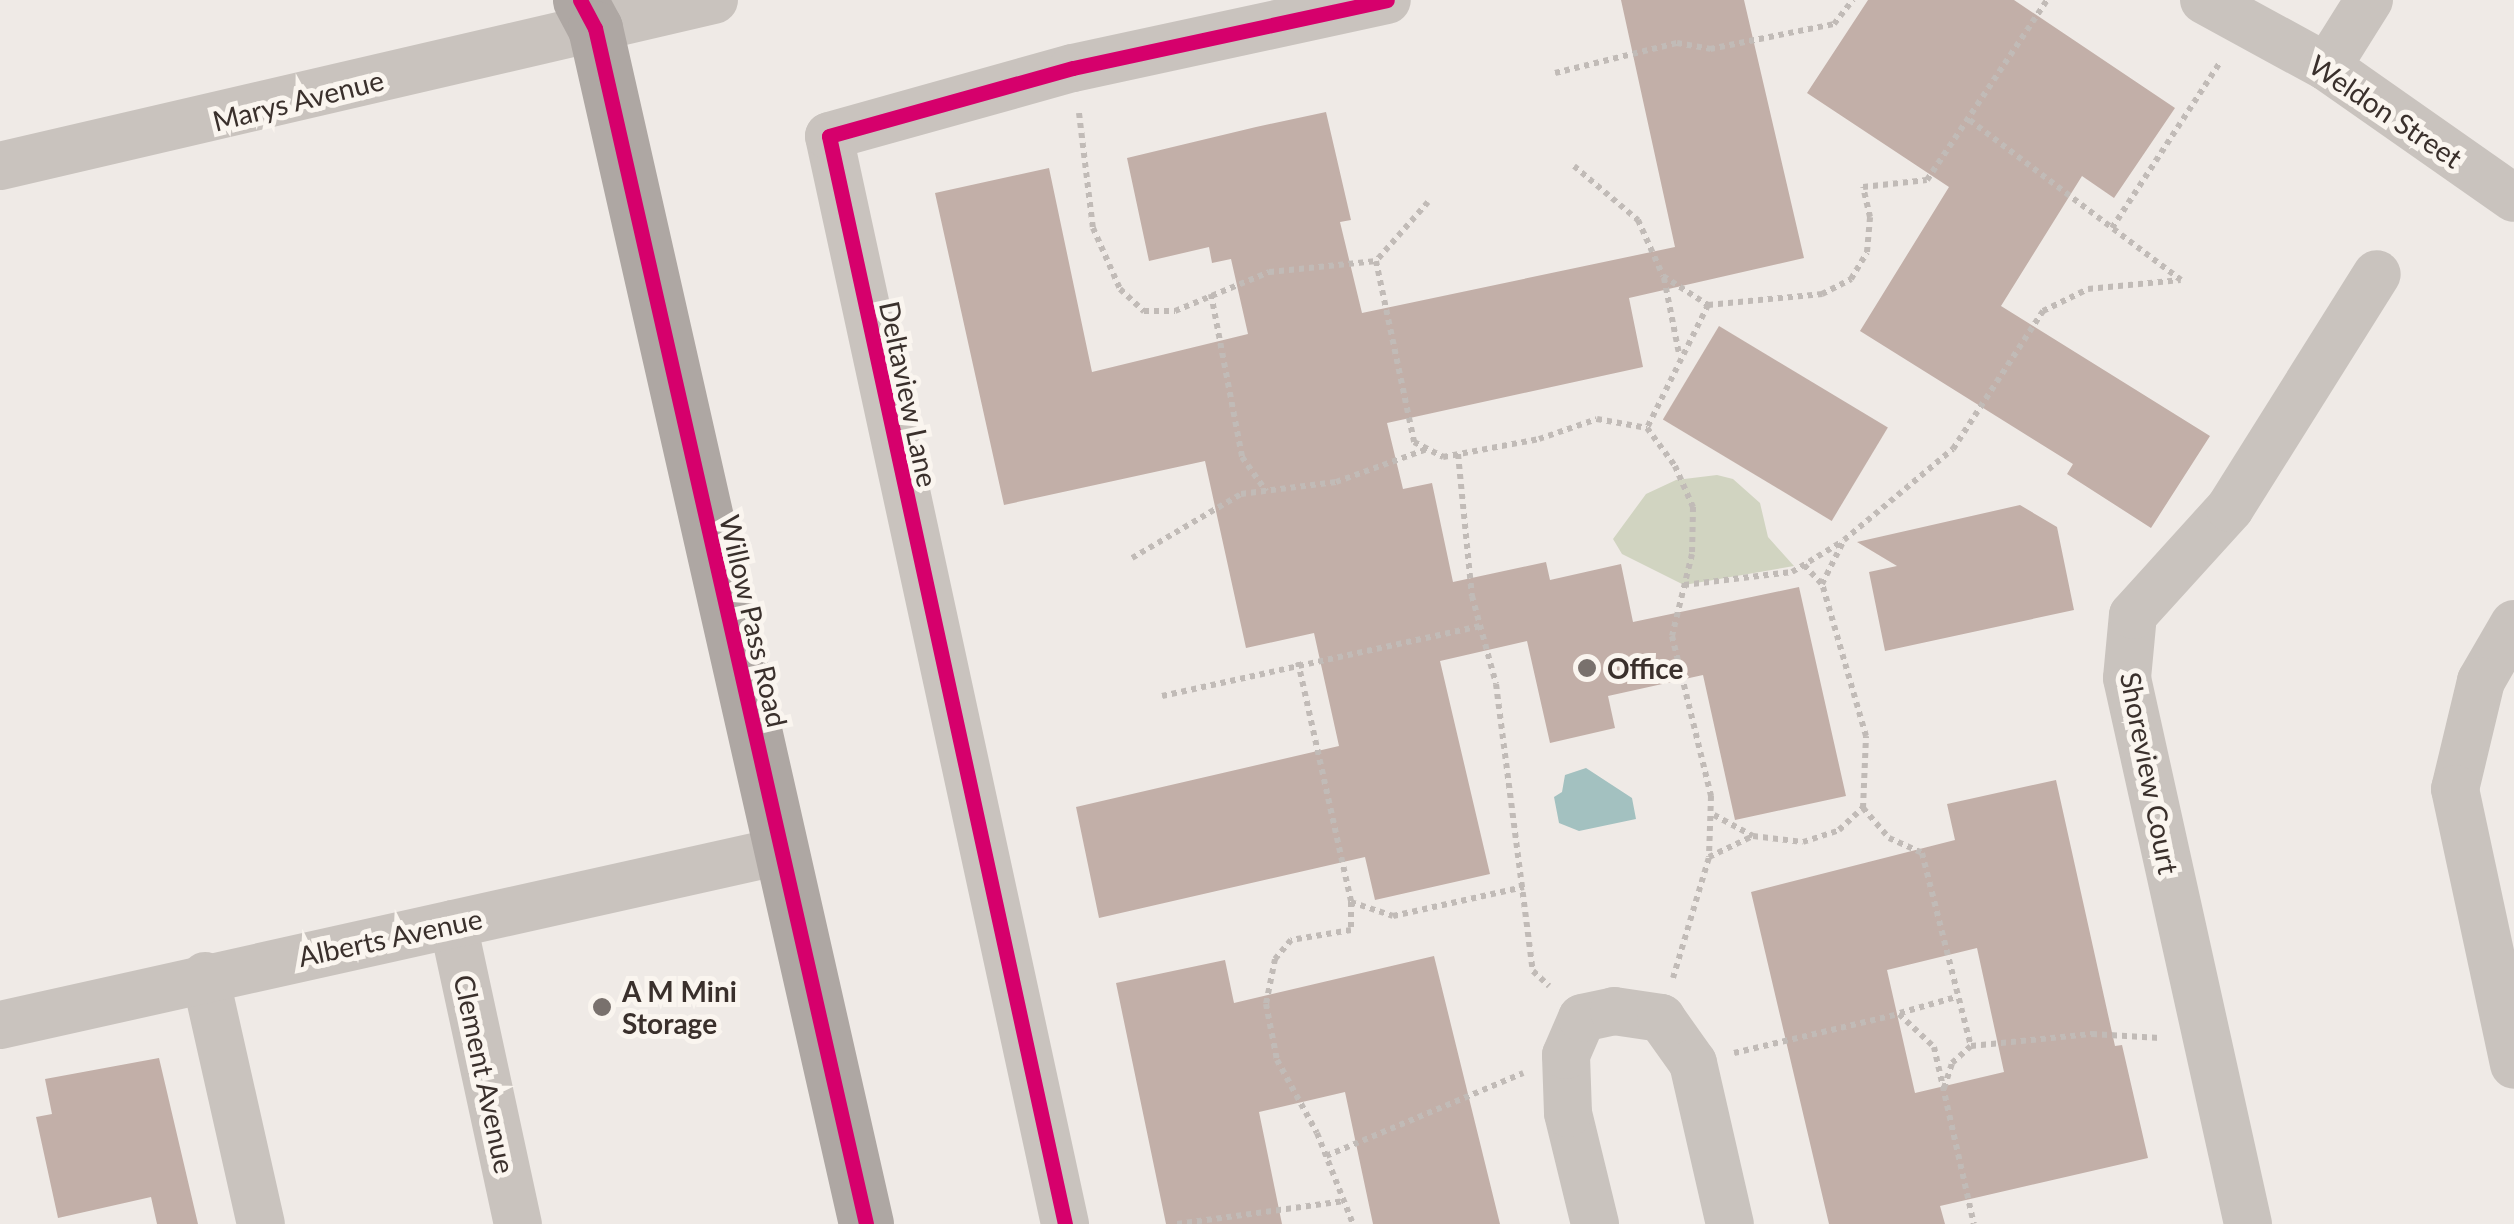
<!DOCTYPE html>
<html>
<head>
<meta charset="utf-8">
<style>
	body { margin:0 }
	#map { position:relative; width:2514px; height:1224px; overflow:hidden; background:#efeae6; font-family:Lato,sans-serif }
	div>[style] { position:absolute }
	.green>* { inset:0; background:#d1d4c1 }
	.water>* { inset:0; background:#a3c1c0 }
	.building>* { inset:0; background:#c2afa8; transform-origin:0 0 }
	.path>* { height:6px; margin-top:-3px; transform-origin:0; background:repeating-linear-gradient(90deg,#c1bbb7 0 5px,transparent 0 10px) }
	.minor>* { height:48px; margin:-24px; padding:0 24px; transform-origin:24px; border-radius:24px; background:#c9c3be }
	.major>* { height:55px; margin:-27.5px; padding:0 27.5px; transform-origin:27.5px; border-radius:27.5px; background:#aea7a3 }
	.cycleway>* { height:15px; margin:-7.5px; padding:0 7.5px; transform-origin:7.5px; border-radius:7.5px; background:#d6006c }
	.dots>* { width:28px; height:28px; translate:-50% -50%; box-sizing:border-box; border:5px solid #faf5ef; border-radius:50% }
	span { translate:-50% -50%; white-space:nowrap; text-align:center; line-height:1.15; -webkit-text-stroke:10px #faf5ef; paint-order:stroke }
	.street-label { font-size:28px; color:#3a302c }
	.poi-label { font-size:28px; color:#3a302c; font-weight:700 }
	.left { translate:0 -50%; text-align:left }
</style>
</head>
<body>
<div id="map">
	<div class="green">
		<i style="clip-path:polygon(1717px 475px,1733px 479px,1760px 503px,1768px 537px,1794px 566px,1684px 585px,1622px 554px,1613px 539px,1646px 494px,1676px 480px)"></i>
	</div>
	<div class="water">
		<i style="clip-path:polygon(1586px 768px,1632px 798px,1636px 819px,1579px 831px,1559px 823px,1554px 797px,1562px 792px,1565px 775px)"></i>
	</div>
	<div class="building">
		<i style="clip-path:polygon(1621px 0,1744px 0,1804px 258px,1629px 298px,1643px 367px,1387px 423px,1403px 489px,1432px 483px,1453px 582px,1546px 562px,1550px 580px,1621px 564px,1633px 622px,1799px 587px,1846px 796px,1735px 820px,1703px 675px,1608px 696px,1615px 728px,1550px 743px,1527px 641px,1440px 661px,1490px 874px,1375px 900px,1365px 857px,1099px 918px,1076px 807px,1339px 746px,1314px 633px,1246px 648px,1205px 461px,1004px 505px,935px 193px,1049px 168px,1092px 372px,1248px 334px,1231px 259px,1212px 263px,1209px 247px,1149px 261px,1127px 158px,1256px 127px,1326px 112px,1351px 220px,1340px 222px,1362px 313px,1675px 247px)"></i>
		<i style="clip-path:polygon(1868px 0,2014px 0,2175px 108px,2114px 198px,2082px 176px,2001px 306px,2210px 436px,2151px 528px,2067px 474px,2073px 464px,1860px 331px,1949px 187px,1807px 93px)"></i>
		<i style="left:1719px;top:326px;width:197px;height:109px;rotate:31deg"></i>
		<i style="clip-path:polygon(2020px 505px,2057px 527px,2074px 610px,1885px 651px,1869px 572px,1897px 566px,1857px 542px)"></i>
		<i style="clip-path:polygon(evenodd,2056px 780px,2115px 1046px,2122px 1045px,2148px 1158px,1940px 1206px,1945px 1224px,1829px 1224px,1751px 892px,1955px 840px,1947px 804px,2056px 780px,1977px 948px,2004px 1072px,1915px 1093px,1887px 970px,1977px 948px)"></i>
		<i style="clip-path:polygon(1434px 956px,1500px 1224px,1373px 1224px,1345px 1092px,1259px 1112px,1282px 1224px,1166px 1224px,1116px 983px,1225px 960px,1234px 1003px)"></i>
		<i style="clip-path:polygon(159px 1058px,198px 1224px,157px 1224px,151px 1197px,58px 1218px,36px 1117px,52px 1114px,45px 1079px)"></i>
	</div>
	<div class="path">
		<i style="left:1555px;top:73px;width:126px;rotate:-13.8deg"></i>
		<i style="left:1677px;top:43px;width:34px;rotate:10deg"></i>
		<i style="left:1710px;top:49px;width:126px;rotate:-11.4deg"></i>
		<i style="left:1834px;top:24px;width:31px;rotate:-52deg"></i>
		<i style="left:1079px;top:113px;width:116px;rotate:83.1deg"></i>
		<i style="left:1093px;top:228px;width:67px;rotate:66.1deg"></i>
		<i style="left:1120px;top:289px;width:33px;rotate:43deg"></i>
		<i style="left:1144px;top:311px;width:31px"></i>
		<i style="left:1175px;top:311px;width:102px;rotate:-22.5deg"></i>
		<i style="left:1269px;top:272px;width:108px;rotate:-5.9deg"></i>
		<i style="left:1574px;top:166px;width:84px;rotate:40.2deg"></i>
		<i style="left:1638px;top:220px;width:61px;rotate:65.9deg"></i>
		<i style="left:1663px;top:276px;width:54px;rotate:32.8deg"></i>
		<i style="left:1708px;top:305px;width:115px;rotate:-5.5deg"></i>
		<i style="left:1822px;top:294px;width:33px;rotate:-27deg"></i>
		<i style="left:1851px;top:279px;width:31px;rotate:-59deg"></i>
		<i style="left:1867px;top:252px;width:35px;rotate:-85deg"></i>
		<i style="left:1870px;top:217px;width:31px;rotate:-103deg"></i>
		<i style="left:1863px;top:187px;width:64px;rotate:-6.2deg"></i>
		<i style="left:1927px;top:180px;width:216px;rotate:-56.3deg"></i>
		<i style="left:1428px;top:202px;width:79px;rotate:131.4deg"></i>
		<i style="left:1376px;top:261px;width:185px;rotate:78.1deg"></i>
		<i style="left:1414px;top:442px;width:33px;rotate:27deg"></i>
		<i style="left:1443px;top:457px;width:98px;rotate:-10.6deg"></i>
		<i style="left:1539px;top:439px;width:61px;rotate:-19deg"></i>
		<i style="left:1597px;top:419px;width:51px;rotate:10.2deg"></i>
		<i style="left:2112px;top:228px;width:199px;rotate:-56.9deg"></i>
		<i style="left:1664px;top:278px;width:77px;rotate:78.8deg"></i>
		<i style="left:1211px;top:294px;width:166px;rotate:79.2deg"></i>
		<i style="left:1242px;top:457px;width:42px;rotate:54.8deg"></i>
		<i style="left:1708px;top:305px;width:137px;rotate:116.4deg"></i>
		<i style="left:1647px;top:428px;width:47px;rotate:53.6deg"></i>
		<i style="left:1675px;top:466px;width:45px;rotate:66.3deg"></i>
		<i style="left:1693px;top:507px;width:47px;rotate:91.2deg"></i>
		<i style="left:1692px;top:554px;width:84px;rotate:103.7deg"></i>
		<i style="left:1672px;top:636px;width:165px;rotate:76.3deg"></i>
		<i style="left:1711px;top:796px;width:61px;rotate:91.9deg"></i>
		<i style="left:1458px;top:454px;width:143px;rotate:84.4deg"></i>
		<i style="left:1472px;top:596px;width:91px;rotate:74.7deg"></i>
		<i style="left:1496px;top:684px;width:289px;rotate:82.7deg"></i>
		<i style="left:1533px;top:971px;width:22px;rotate:43deg"></i>
		<i style="left:1132px;top:558px;width:126px;rotate:-30.4deg"></i>
		<i style="left:1241px;top:494px;width:96px;rotate:-7.2deg"></i>
		<i style="left:1336px;top:482px;width:97px;rotate:-19.9deg"></i>
		<i style="left:1804px;top:565px;width:26px;rotate:47deg"></i>
		<i style="left:1684px;top:585px;width:109px;rotate:-6.9deg"></i>
		<i style="left:1792px;top:572px;width:60px;rotate:-31.3deg"></i>
		<i style="left:1298px;top:662px;width:246px;rotate:77.5deg"></i>
		<i style="left:1351px;top:902px;width:44px;rotate:18.4deg"></i>
		<i style="left:1393px;top:916px;width:134px;rotate:-12.5deg"></i>
		<i style="left:1162px;top:696px;width:326px;rotate:-12.4deg"></i>
		<i style="left:1863px;top:808px;width:40px;rotate:49deg"></i>
		<i style="left:1889px;top:838px;width:36px;rotate:24deg"></i>
		<i style="left:1922px;top:853px;width:199px;rotate:75.8deg"></i>
		<i style="left:1714px;top:815px;width:44px;rotate:28.3deg"></i>
		<i style="left:1351px;top:902px;width:28px;rotate:90deg"></i>
		<i style="left:1351px;top:930px;width:61px;rotate:170.5deg"></i>
		<i style="left:1291px;top:940px;width:25px;rotate:130deg"></i>
		<i style="left:1275px;top:959px;width:46px;rotate:101.3deg"></i>
		<i style="left:1266px;top:1004px;width:57px;rotate:78.9deg"></i>
		<i style="left:1277px;top:1060px;width:83px;rotate:61.3deg"></i>
		<i style="left:1317px;top:1133px;width:98px;rotate:68.4deg"></i>
		<i style="left:1673px;top:978px;width:126px;rotate:-73.4deg"></i>
		<i style="left:1709px;top:857px;width:49px;rotate:-25.5deg"></i>
		<i style="left:1753px;top:836px;width:50px;rotate:6.8deg"></i>
		<i style="left:1803px;top:842px;width:38px;rotate:-18deg"></i>
		<i style="left:1839px;top:830px;width:33px;rotate:-43deg"></i>
		<i style="left:1863px;top:808px;width:72px;rotate:-87.6deg"></i>
		<i style="left:1866px;top:736px;width:158px;rotate:-106.1deg"></i>
		<i style="left:1822px;top:584px;width:49px;rotate:-63.4deg"></i>
		<i style="left:1844px;top:540px;width:142px;rotate:-39.9deg"></i>
		<i style="left:1953px;top:449px;width:165px;rotate:-56.9deg"></i>
		<i style="left:2043px;top:311px;width:50px;rotate:-26.1deg"></i>
		<i style="left:2088px;top:289px;width:93px;rotate:-5.5deg"></i>
		<i style="left:2181px;top:280px;width:267px;rotate:-142.9deg"></i>
		<i style="left:1900px;top:1013px;width:58px;rotate:-15.9deg"></i>
		<i style="left:1734px;top:1053px;width:170px;rotate:-13.3deg"></i>
		<i style="left:1899px;top:1014px;width:48px;rotate:43.3deg"></i>
		<i style="left:1934px;top:1047px;width:181px;rotate:77.3deg"></i>
		<i style="left:1944px;top:1088px;width:26px;rotate:-72deg"></i>
		<i style="left:1952px;top:1063px;width:25px;rotate:-42deg"></i>
		<i style="left:1971px;top:1046px;width:122px;rotate:-5.7deg"></i>
		<i style="left:2092px;top:1034px;width:68px;rotate:3.4deg"></i>
		<i style="left:1326px;top:1156px;width:214px;rotate:-22.8deg"></i>
		<i style="left:1177px;top:1224px;width:169px;rotate:-7.8deg"></i>
	</div>
	<div class="minor">
		<i style="left:2204px;top:0;width:140px;rotate:28.6deg"></i>
		<i style="left:2327px;top:67px;width:228px;rotate:35deg"></i>
		<i style="left:2327px;top:67px;width:79px;rotate:-57.9deg"></i>
		<i style="left:0;top:166px;width:733px;rotate:-13.09deg"></i>
		<i style="left:2514px;top:624px;width:66px;rotate:120.1deg"></i>
		<i style="left:2481px;top:681px;width:111px;rotate:103.5deg"></i>
		<i style="left:2455px;top:789px;width:282px;rotate:77.9deg"></i>
		<i style="left:453px;top:924px;width:307px;rotate:77.8deg"></i>
		<i style="left:205px;top:976px;width:254px;rotate:77.3deg"></i>
		<i style="left:0;top:1025px;width:800px;rotate:-12.56deg"></i>
		<i style="left:1065px;top:1224px;width:1113px;rotate:-102.24deg"></i>
		<i style="left:829px;top:136px;width:253px;rotate:-15.6deg"></i>
		<i style="left:1073px;top:68px;width:321px;rotate:-12.2deg"></i>
		<i style="left:1595px;top:1224px;width:114px;rotate:-103.7deg"></i>
		<i style="left:1568px;top:1113px;width:58px;rotate:-92deg"></i>
		<i style="left:1566px;top:1055px;width:40px;rotate:-66.6deg"></i>
		<i style="left:1582px;top:1018px;width:33px;rotate:-12deg"></i>
		<i style="left:1614px;top:1011px;width:48px;rotate:8.5deg"></i>
		<i style="left:1661px;top:1018px;width:55px;rotate:54.6deg"></i>
		<i style="left:1693px;top:1063px;width:165px;rotate:77.1deg"></i>
		<i style="left:2248px;top:1224px;width:559px;rotate:-102.5deg"></i>
		<i style="left:2127px;top:678px;width:63px;rotate:-84.6deg"></i>
		<i style="left:2133px;top:615px;width:144px;rotate:-47.8deg"></i>
		<i style="left:2230px;top:508px;width:276px;rotate:-57.9deg"></i>
	</div>
	<div class="major">
		<i style="left:580px;top:0;width:32px;rotate:62deg"></i>
		<i style="left:595px;top:28px;width:1226px;rotate:77.23deg"></i>
	</div>
	<div class="cycleway">
		<i style="left:580px;top:0;width:32px;rotate:62deg"></i>
		<i style="left:595px;top:28px;width:1226px;rotate:77.23deg"></i>
		<i style="left:1065px;top:1224px;width:1113px;rotate:-102.24deg"></i>
		<i style="left:829px;top:136px;width:253px;rotate:-15.6deg"></i>
		<i style="left:1073px;top:68px;width:321px;rotate:-12.2deg"></i>
	</div>
	<div class="dots">
		<i style="left:1587px;top:668px;background:#79716d"></i>
		<i style="left:602px;top:1007px;background:#79716d"></i>
	</div>
	<div class="street-label">
		<span style="left:298px;top:100px;rotate:-14deg">Marys Avenue</span>
		<span style="left:2386px;top:111px;rotate:34deg">Weldon Street</span>
		<span style="left:909px;top:394px;rotate:78deg">Deltaview Lane</span>
		<span style="left:754px;top:621px;rotate:77deg">Willow Pass Road</span>
		<span style="left:2150px;top:773px;rotate:79deg">Shoreview Court</span>
		<span style="left:390px;top:937px;rotate:-12deg">Alberts Avenue</span>
		<span style="left:485px;top:1074px;rotate:78deg">Clement Avenue</span>
	</div>
	<div class="poi-label">
		<span class="left" style="left:1607px;top:668px">Office</span>
		<span class="left" style="left:622px;top:1007px">A M Mini<br>Storage</span>
	</div>
</div>
</body>
</html>
